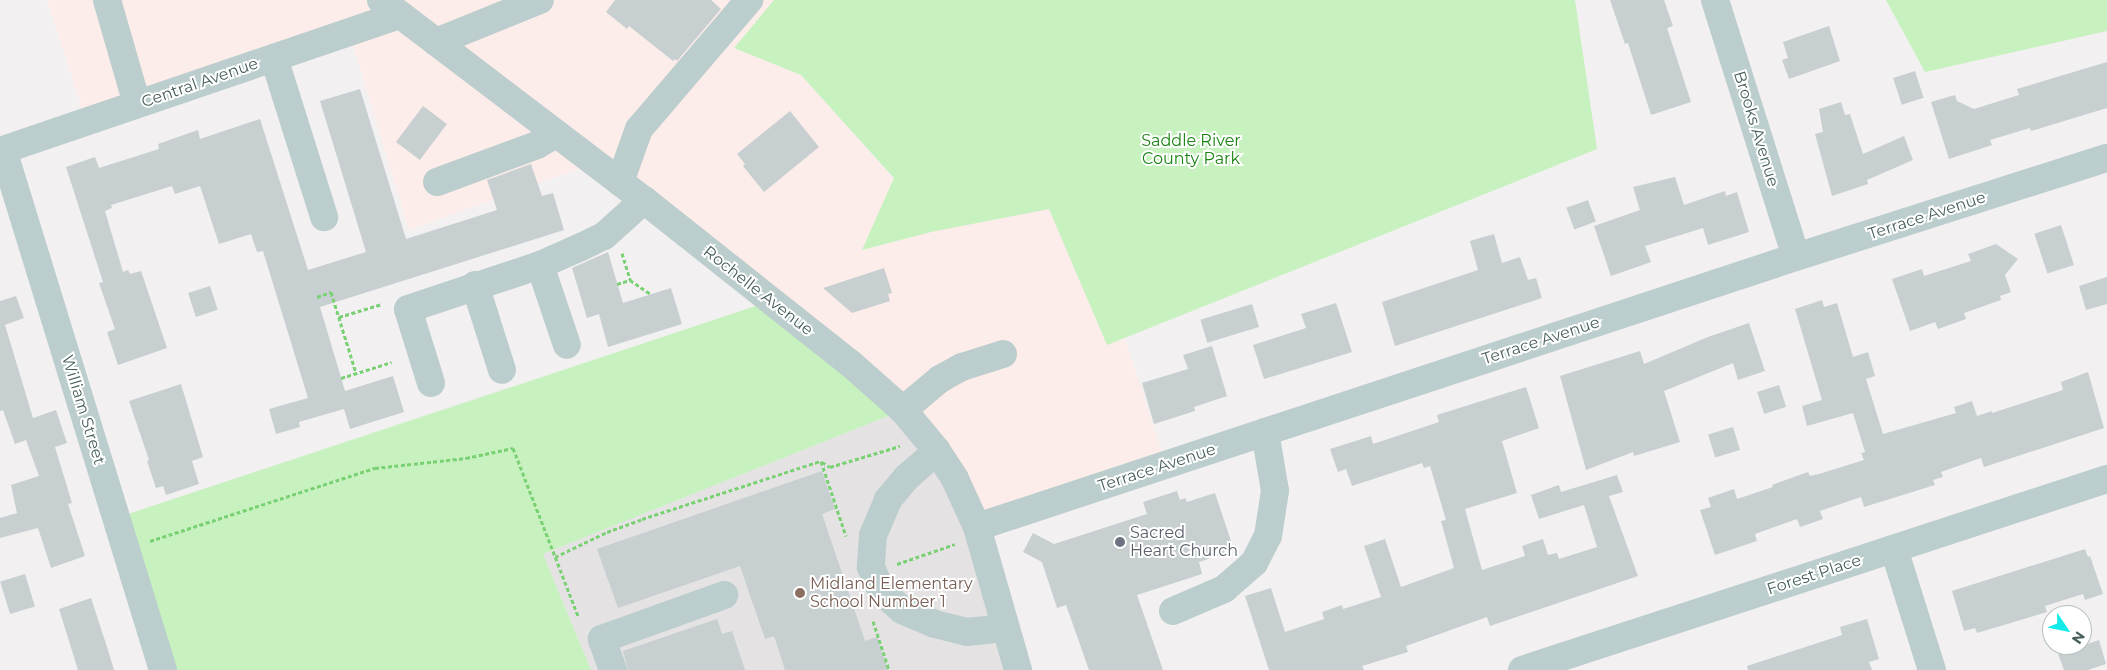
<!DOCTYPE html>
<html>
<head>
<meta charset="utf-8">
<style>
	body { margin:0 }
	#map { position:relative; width:2107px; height:670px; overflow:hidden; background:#f3f0f2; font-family:Montserrat,sans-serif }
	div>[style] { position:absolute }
	.commercial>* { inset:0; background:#fdedea }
	.education>* { inset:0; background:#e4e2e3 }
	.green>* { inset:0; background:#c7f1be }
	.building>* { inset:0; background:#c7cfd0; transform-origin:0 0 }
	.path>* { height:3px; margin-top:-1.5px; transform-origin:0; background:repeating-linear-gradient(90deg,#7ad174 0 4px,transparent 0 6.5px) }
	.minor>* { height:28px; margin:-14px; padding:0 14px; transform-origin:14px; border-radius:14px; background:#bbcdcc }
	.dots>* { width:14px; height:14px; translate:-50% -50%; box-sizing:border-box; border:2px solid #fff; border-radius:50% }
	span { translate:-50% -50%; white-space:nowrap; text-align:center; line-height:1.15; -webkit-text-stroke:4px #fff; paint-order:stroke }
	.street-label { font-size:16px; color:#475f5c }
	.park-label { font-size:16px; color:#1c8413 }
	.worship-label { font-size:16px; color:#5b616d }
	.left { translate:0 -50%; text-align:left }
	.education-label { font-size:16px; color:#785e54 }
	.north { position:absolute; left:2042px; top:605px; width:50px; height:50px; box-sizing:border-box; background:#fff; border:1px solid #b5bfbe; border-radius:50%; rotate:124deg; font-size:14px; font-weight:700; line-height:20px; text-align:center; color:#475f5c }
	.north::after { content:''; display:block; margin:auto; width:18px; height:22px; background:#12ebe9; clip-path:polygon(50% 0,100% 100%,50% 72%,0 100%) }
</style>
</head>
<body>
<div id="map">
	<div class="commercial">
		<i style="clip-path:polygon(47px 0,774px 0,734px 48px,801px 75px,894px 179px,863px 250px,931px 232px,1049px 209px,1107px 345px,1125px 339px,1166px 465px,977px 527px,955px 479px,595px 163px,409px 230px,349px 32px,86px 121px)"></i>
	</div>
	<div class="education">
		<i style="clip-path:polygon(903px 410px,932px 442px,1018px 670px,591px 670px,543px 554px)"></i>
	</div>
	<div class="green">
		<i style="clip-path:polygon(774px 0,1575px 0,1597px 149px,1107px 345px,1049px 209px,931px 232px,862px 250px,894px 178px,801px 75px,734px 48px)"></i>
		<i style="clip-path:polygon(1886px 0,2107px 0,2107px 31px,1925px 72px)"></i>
		<i style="clip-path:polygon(771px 301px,903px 410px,543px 554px,591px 670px,162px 670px,116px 518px)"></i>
	</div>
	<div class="building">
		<i style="clip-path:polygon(615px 0,711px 0,721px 9px,677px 61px,675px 59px,673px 61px,629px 26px,627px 29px,606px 12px)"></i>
		<i style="clip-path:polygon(1610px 0,1664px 0,1673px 26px,1667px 28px,1691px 102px,1651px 115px,1628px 43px,1625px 44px)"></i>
		<i style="clip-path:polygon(1829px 26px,1840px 61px,1789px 79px,1782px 60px,1788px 58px,1783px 42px)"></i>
		<i style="clip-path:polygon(2107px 62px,2107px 108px,2031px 131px,2030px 128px,1990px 140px,1992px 145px,1949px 159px,1931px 102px,1955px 95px,1957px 101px,1974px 109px,2019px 95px,2017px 89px)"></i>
		<i style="left:1915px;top:71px;width:28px;height:23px;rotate:72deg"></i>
		<i style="clip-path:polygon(360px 89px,406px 239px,497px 210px,487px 180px,531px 164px,542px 196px,553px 193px,564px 230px,320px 307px,345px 391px,393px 376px,404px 412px,350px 429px,344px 409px,299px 422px,300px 427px,276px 434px,269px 409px,308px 398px,263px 251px,257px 252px,251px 234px,219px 244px,200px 186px,175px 194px,172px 186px,111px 205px,112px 208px,105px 211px,123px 272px,128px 270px,130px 274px,141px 271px,167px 348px,118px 365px,107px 332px,115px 329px,99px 283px,103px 282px,66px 167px,95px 157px,99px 168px,159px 149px,158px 144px,198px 130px,200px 139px,260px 119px,308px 270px,366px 252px,320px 101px)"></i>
		<i style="clip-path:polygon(1841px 102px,1845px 115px,1850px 114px,1863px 154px,1904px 136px,1913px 160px,1867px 180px,1868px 184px,1832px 196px,1815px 134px,1823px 132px,1819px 109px)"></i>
		<i style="left:423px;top:106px;width:30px;height:45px;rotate:37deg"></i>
		<i style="clip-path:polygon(790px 111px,819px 147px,764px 192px,743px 166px,745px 164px,737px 154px)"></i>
		<i style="clip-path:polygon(1675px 177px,1684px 205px,1725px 191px,1726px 196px,1737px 192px,1749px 232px,1708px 245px,1703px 228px,1645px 246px,1651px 262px,1611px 276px,1594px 226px,1640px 210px,1633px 187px)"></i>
		<i style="left:1588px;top:200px;width:23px;height:23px;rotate:70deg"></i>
		<i style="left:2061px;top:225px;width:42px;height:28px;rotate:72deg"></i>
		<i style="clip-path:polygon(1494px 234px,1502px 263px,1520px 257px,1528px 280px,1536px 278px,1542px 298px,1395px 346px,1382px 302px,1478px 270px,1470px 241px)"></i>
		<i style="clip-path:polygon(1996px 244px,2018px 259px,2005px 275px,2011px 292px,2000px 296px,2001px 300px,1964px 313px,1966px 319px,1938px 329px,1935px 322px,1910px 331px,1892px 279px,1922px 269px,1924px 276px,1971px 261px,1968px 254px)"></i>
		<i style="clip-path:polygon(608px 252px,623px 303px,671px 288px,682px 324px,608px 347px,599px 314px,587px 318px,572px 268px)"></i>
		<i style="clip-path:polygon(884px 268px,892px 293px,888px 294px,890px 301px,852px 313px,823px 288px)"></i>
		<i style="clip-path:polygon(2107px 277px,2107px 304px,2086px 310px,2079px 286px)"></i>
		<i style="left:210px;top:286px;width:25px;height:23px;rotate:72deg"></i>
		<i style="clip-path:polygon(16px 296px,24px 318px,5px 325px,33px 418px,56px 410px,67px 443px,55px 447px,72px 503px,68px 504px,85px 556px,51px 568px,38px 528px,0 538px,0 518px,17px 513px,11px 485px,39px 476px,26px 440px,15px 444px,3px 410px,0 411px,0 301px)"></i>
		<i style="clip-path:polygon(1822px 300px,1824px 307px,1837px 303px,1853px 357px,1868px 352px,1875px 376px,1866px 379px,1883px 434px,1956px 413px,1954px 407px,1972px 401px,1977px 416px,1992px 411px,1992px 413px,2063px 390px,2061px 382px,2088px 372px,2104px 428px,1984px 467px,1981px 458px,1941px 472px,1943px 477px,1933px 480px,1935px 485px,1864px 507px,1861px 497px,1820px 511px,1823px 519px,1800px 527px,1797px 519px,1755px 534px,1757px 541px,1715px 555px,1700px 510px,1711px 507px,1708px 498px,1734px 489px,1737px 499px,1773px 487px,1772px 485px,1808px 472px,1810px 476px,1819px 474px,1864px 460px,1861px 453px,1865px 452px,1853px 413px,1807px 426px,1802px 406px,1822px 400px,1795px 309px)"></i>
		<i style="clip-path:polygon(1336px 303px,1352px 352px,1264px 379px,1253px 345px,1306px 328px,1301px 314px)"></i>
		<i style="left:1252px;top:304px;width:24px;height:54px;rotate:73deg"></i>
		<i style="clip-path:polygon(1749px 323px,1765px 371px,1738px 380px,1733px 363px,1664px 391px,1680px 442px,1634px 456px,1633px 452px,1586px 470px,1560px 376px,1640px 351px,1644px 364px,1708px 337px)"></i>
		<i style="clip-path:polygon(1212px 346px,1227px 396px,1194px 407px,1195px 411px,1154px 424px,1142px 383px,1188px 369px,1183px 355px)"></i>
		<i style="clip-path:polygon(181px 384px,203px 457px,192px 461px,199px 484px,166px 495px,163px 486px,156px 488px,147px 461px,149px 460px,129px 401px)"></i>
		<i style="left:1779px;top:385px;width:23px;height:23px;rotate:72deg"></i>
		<i style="clip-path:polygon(1526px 387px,1539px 428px,1502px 441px,1517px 493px,1465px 509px,1482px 570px,1525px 556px,1522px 546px,1543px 539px,1548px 555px,1557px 553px,1559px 559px,1597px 547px,1584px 505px,1539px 519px,1531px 495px,1559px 485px,1561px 492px,1617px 475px,1623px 492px,1609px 496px,1638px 576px,1490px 626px,1487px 617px,1406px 646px,1408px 652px,1362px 666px,1364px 670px,1269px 670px,1245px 596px,1271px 588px,1285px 632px,1324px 619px,1322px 612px,1342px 605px,1343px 609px,1381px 597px,1364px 546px,1385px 539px,1401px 587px,1454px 568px,1441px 521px,1446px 520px,1430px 466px,1424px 468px,1422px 463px,1352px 486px,1346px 469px,1338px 472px,1330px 449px,1371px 436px,1373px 444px,1439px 422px,1437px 415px)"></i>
		<i style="left:1733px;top:427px;width:24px;height:26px;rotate:73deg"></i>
		<i style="clip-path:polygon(822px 471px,835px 509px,822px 514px,865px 641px,877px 637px,888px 670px,785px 670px,774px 636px,765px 639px,740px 566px,618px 608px,597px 549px)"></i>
		<i style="clip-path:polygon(1177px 491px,1180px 500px,1185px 498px,1187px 502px,1215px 493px,1234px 550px,1199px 562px,1202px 574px,1137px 595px,1163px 670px,1089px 670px,1066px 605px,1057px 608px,1042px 562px,1023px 552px,1033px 533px,1054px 544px,1147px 514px,1143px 502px)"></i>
		<i style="clip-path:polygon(2085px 549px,2088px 557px,2090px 556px,2103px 594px,2085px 600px,2083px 594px,2045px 606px,2047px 612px,1977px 633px,1975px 628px,1964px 631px,1952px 591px)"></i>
		<i style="left:25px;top:574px;width:34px;height:26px;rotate:73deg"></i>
		<i style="clip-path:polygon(91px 598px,107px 647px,114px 670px,78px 670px,59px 609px)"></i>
		<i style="clip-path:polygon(717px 619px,722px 634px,732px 631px,745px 670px,628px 670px,623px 651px)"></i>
		<i style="clip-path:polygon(1867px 619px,1879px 659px,1869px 662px,1872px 670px,1748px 670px,1747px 666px,1842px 635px,1840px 627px)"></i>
		<i style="clip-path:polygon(2099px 640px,2106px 664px,2088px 670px,2064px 670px,2058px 654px)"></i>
	</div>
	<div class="path">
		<i style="left:622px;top:253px;width:28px;rotate:73deg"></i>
		<i style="left:630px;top:280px;width:25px;rotate:34deg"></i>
		<i style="left:617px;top:284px;width:14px;rotate:-17deg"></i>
		<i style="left:317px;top:297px;width:15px;rotate:-20deg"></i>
		<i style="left:331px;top:292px;width:85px;rotate:72.8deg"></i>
		<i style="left:339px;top:317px;width:45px;rotate:-16.8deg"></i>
		<i style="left:341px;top:378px;width:53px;rotate:-17.4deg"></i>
		<i style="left:822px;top:462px;width:9px;rotate:32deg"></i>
		<i style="left:830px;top:467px;width:73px;rotate:-16.7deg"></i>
		<i style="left:150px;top:541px;width:237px;rotate:-18deg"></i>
		<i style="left:375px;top:468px;width:92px;rotate:-6.3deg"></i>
		<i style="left:466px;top:458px;width:48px;rotate:-12deg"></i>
		<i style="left:513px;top:448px;width:182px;rotate:68.8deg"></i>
		<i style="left:555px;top:557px;width:58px;rotate:-25.7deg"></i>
		<i style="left:607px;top:532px;width:37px;rotate:-20deg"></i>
		<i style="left:642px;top:519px;width:188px;rotate:-18deg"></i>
		<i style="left:821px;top:461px;width:79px;rotate:71.6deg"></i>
		<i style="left:897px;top:564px;width:61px;rotate:-19deg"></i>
		<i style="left:873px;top:621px;width:52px;rotate:71.9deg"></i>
	</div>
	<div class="minor">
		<i style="left:107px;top:0;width:108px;rotate:73.9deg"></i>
		<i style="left:381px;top:0;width:330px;rotate:37.3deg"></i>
		<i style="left:644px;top:200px;width:264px;rotate:38.4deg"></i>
		<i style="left:851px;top:364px;width:69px;rotate:41.5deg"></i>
		<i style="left:903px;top:410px;width:53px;rotate:50.3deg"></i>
		<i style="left:937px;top:451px;width:33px;rotate:57deg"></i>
		<i style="left:955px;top:479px;width:53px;rotate:65.4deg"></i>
		<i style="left:977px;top:527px;width:149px;rotate:74deg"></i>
		<i style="left:1715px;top:0;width:269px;rotate:72.5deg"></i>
		<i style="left:436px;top:42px;width:112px;rotate:-22deg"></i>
		<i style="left:274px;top:58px;width:167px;rotate:72.5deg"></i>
		<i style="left:3px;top:150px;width:544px;rotate:72.9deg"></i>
		<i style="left:0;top:151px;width:422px;rotate:-18.8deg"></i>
		<i style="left:437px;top:182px;width:107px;rotate:-20.3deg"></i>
		<i style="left:537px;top:145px;width:22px;rotate:-30deg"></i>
		<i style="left:620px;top:182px;width:56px;rotate:-70.3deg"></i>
		<i style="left:639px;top:129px;width:170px;rotate:-49.5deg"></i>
		<i style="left:540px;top:265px;width:84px;rotate:71.4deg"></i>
		<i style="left:475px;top:285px;width:89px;rotate:72.4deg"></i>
		<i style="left:431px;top:383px;width:77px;rotate:-107.3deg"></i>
		<i style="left:408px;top:309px;width:139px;rotate:-18.4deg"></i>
		<i style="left:540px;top:265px;width:45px;rotate:-23.7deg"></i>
		<i style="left:581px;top:247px;width:25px;rotate:-26deg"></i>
		<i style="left:604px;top:236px;width:54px;rotate:-42deg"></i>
		<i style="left:903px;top:410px;width:48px;rotate:-40deg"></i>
		<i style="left:940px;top:379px;width:25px;rotate:-29deg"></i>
		<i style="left:962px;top:367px;width:43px;rotate:-17.6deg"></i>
		<i style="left:937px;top:451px;width:40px;rotate:139deg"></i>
		<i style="left:907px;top:477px;width:30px;rotate:130deg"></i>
		<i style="left:888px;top:500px;width:38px;rotate:113deg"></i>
		<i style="left:873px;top:535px;width:32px;rotate:94deg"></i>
		<i style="left:871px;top:567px;width:26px;rotate:67deg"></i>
		<i style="left:881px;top:591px;width:28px;rotate:42deg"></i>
		<i style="left:902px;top:610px;width:36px;rotate:23deg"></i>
		<i style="left:935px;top:624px;width:33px;rotate:14deg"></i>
		<i style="left:967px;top:632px;width:37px;rotate:-6deg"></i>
		<i style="left:977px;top:527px;width:862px;rotate:-18.25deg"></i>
		<i style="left:1796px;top:257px;width:326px;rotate:-17.7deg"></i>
		<i style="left:1894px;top:549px;width:127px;rotate:72.6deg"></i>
		<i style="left:1173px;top:611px;width:56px;rotate:-23.3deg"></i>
		<i style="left:1224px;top:589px;width:40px;rotate:-41deg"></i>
		<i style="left:1254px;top:563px;width:30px;rotate:-63deg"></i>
		<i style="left:1268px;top:536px;width:46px;rotate:-81.2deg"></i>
		<i style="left:1275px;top:491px;width:60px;rotate:-99.6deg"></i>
		<i style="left:613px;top:670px;width:33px;rotate:-110deg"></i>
		<i style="left:602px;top:639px;width:130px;rotate:-19.8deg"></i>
		<i style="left:1522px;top:670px;width:615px;rotate:-18.08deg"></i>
	</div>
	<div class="dots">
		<i style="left:1120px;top:542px;background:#6b7280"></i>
		<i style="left:800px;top:593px;background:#8d6e63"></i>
	</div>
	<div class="street-label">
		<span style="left:200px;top:83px;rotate:-19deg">Central Avenue</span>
		<span style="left:1756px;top:129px;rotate:73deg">Brooks Avenue</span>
		<span style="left:1927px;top:216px;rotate:-18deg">Terrace Avenue</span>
		<span style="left:758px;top:291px;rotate:38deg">Rochelle Avenue</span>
		<span style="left:1541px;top:341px;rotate:-18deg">Terrace Avenue</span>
		<span style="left:83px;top:410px;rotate:73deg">William Street</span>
		<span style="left:1157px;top:468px;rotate:-18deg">Terrace Avenue</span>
		<span style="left:1814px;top:575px;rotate:-18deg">Forest Place</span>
	</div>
	<div class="park-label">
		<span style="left:1191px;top:150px">Saddle River<br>County Park</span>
	</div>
	<div class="worship-label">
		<span class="left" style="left:1130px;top:542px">Sacred<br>Heart Church</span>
	</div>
	<div class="education-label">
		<span class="left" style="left:810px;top:593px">Midland Elementary<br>School Number 1</span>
	</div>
	<div class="north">N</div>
</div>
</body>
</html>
